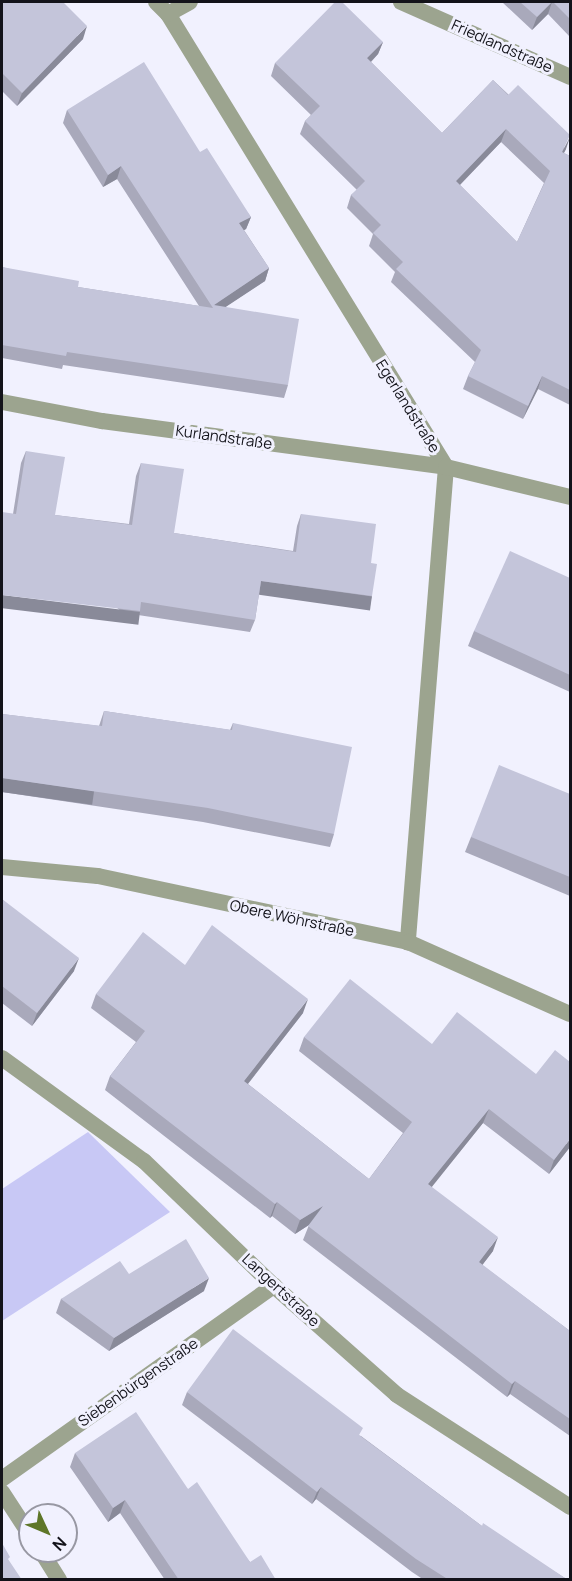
<!DOCTYPE html>
<html>
<head>
<meta charset="utf-8">
<style>
	body { margin:0 }
	#map { position:relative; width:572px; height:1581px; overflow:hidden; background:#f1f1fe; font-family:Manrope,sans-serif }
	div>[style] { position:absolute }
	.green>* { inset:0; background:#c8c8f5 }
	.minor>* { height:16px; margin:-8px; padding:0 8px; transform-origin:8px; border-radius:8px; background:#9ca48f }
	.wall>* { inset:0; background:#a9a9bb }
	.shaded-wall>* { inset:0; background:#898a99; transform-origin:0 0 }
	.building>* { inset:0; background:#c4c5da }
	span { translate:-50% -50%; white-space:nowrap; text-align:center; line-height:1.15; -webkit-text-stroke:6px #f1f1fe; paint-order:stroke }
	.street-label { font-size:15px; color:#13131a }
	.frame { position:absolute; inset:0; border:3px solid #13131a; pointer-events:none }
	.north { position:absolute; left:18px; top:1503px; width:60px; height:60px; box-sizing:border-box; background:#f1f1fe; border:2px solid #9898a3; border-radius:50%; rotate:134deg; font-size:16px; font-weight:700; line-height:24px; text-align:center; color:#13131a }
	.north::after { content:''; display:block; margin:auto; width:21px; height:27px; background:#5e7628; clip-path:polygon(50% 0,100% 100%,50% 72%,0 100%) }
</style>
</head>
<body>
<div id="map">
	<div class="green">
		<i style="clip-path:polygon(88px 1132px,170px 1212px,2px 1321px,2px 1189px)"></i>
	</div>
	<div class="minor">
		<i style="left:156px;top:2px;width:17px;rotate:45deg"></i>
		<i style="left:168px;top:14px;width:532px;rotate:58.46deg"></i>
		<i style="left:446px;top:467px;width:477px;rotate:94.6deg"></i>
		<i style="left:401px;top:2px;width:185px;rotate:23.9deg"></i>
		<i style="left:168px;top:14px;width:25px;rotate:-29deg"></i>
		<i style="left:2px;top:402px;width:102px;rotate:10.8deg"></i>
		<i style="left:102px;top:421px;width:347px;rotate:7.6deg"></i>
		<i style="left:446px;top:467px;width:128px;rotate:13.6deg"></i>
		<i style="left:2px;top:867px;width:96px;rotate:5.4deg"></i>
		<i style="left:98px;top:876px;width:317px;rotate:12deg"></i>
		<i style="left:408px;top:942px;width:177px;rotate:24deg"></i>
		<i style="left:2px;top:1058px;width:175px;rotate:36deg"></i>
		<i style="left:144px;top:1161px;width:180px;rotate:43.9deg"></i>
		<i style="left:274px;top:1286px;width:164px;rotate:41.5deg"></i>
		<i style="left:397px;top:1395px;width:206px;rotate:32.9deg"></i>
		<i style="left:2px;top:1479px;width:334px;rotate:-35.4deg"></i>
		<i style="left:2px;top:1492px;width:51px;rotate:56.9deg"></i>
		<i style="left:41px;top:1551px;width:34px;rotate:58deg"></i>
	</div>
	<div class="wall">
		<i style="clip-path:polygon(2px 2px,83px 39px,17px 106px,2px 91px)"></i>
		<i style="clip-path:polygon(502px 2px,570px 2px,570px 37px,548px 14px,532px 30px)"></i>
		<i style="clip-path:polygon(evenodd,383px 42px,378px 54px,371px 62px,442px 133px,493px 80px,566px 149px,564px 153px,570px 156px,570px 405px,538px 389px,523px 419px,463px 389px,468px 376px,475px 362px,391px 282px,395px 272px,369px 246px,373px 234px,347px 208px,351px 195px,357px 190px,300px 134px,305px 121px,311px 115px,271px 76px,275px 63px,383px 42px,501px 142px,544px 183px,517px 242px,460px 185px,501px 142px)"></i>
		<i style="clip-path:polygon(67px 110px,200px 152px,251px 217px,246px 229px,244px 230px,269px 268px,265px 281px,225px 307px,288px 385px,284px 398px,63px 365px,62px 369px,2px 358px,2px 267px,78px 287px,199px 306px,117px 179px,103px 187px,63px 123px)"></i>
		<i style="clip-path:polygon(26px 451px,55px 515px,129px 524px,136px 476px,141px 463px,174px 533px,293px 551px,297px 526px,301px 514px,371px 563px,372px 596px,368px 609px,259px 594px,255px 620px,250px 632px,138px 615px,135px 624px,13px 514px,21px 463px)"></i>
		<i style="clip-path:polygon(570px 578px,570px 692px,468px 646px,474px 631px)"></i>
		<i style="clip-path:polygon(104px 711px,230px 730px,233px 723px,334px 834px,330px 847px,203px 822px,2px 792px,2px 714px,99px 726px)"></i>
		<i style="clip-path:polygon(570px 794px,570px 896px,465px 852px,471px 837px)"></i>
		<i style="clip-path:polygon(2px 899px,74px 971px,32px 1026px,2px 1003px)"></i>
		<i style="clip-path:polygon(185px 965px,303px 1013px,248px 1084px,369px 1179px,403px 1133px,299px 1051px,304px 1037px,432px 1044px,570px 1147px,549px 1174px,483px 1123px,431px 1187px,493px 1251px,482px 1265px,570px 1331px,570px 1436px,510px 1394px,507px 1397px,303px 1240px,309px 1225px,295px 1234px,272px 1216px,270px 1218px,105px 1090px,110px 1076px,136px 1042px,91px 1008px,96px 994px)"></i>
		<i style="clip-path:polygon(129px 1274px,204px 1291px,109px 1351px,56px 1313px,61px 1299px)"></i>
		<i style="clip-path:polygon(187px 1392px,361px 1436px,482px 1526px,568px 1580px,424px 1580px,412px 1572px,316px 1499px,312px 1504px,182px 1405px)"></i>
		<i style="clip-path:polygon(75px 1453px,188px 1489px,250px 1562px,276px 1580px,165px 1580px,120px 1513px,108px 1522px,70px 1467px)"></i>
	</div>
	<div class="shaded-wall">
		<i style="clip-path:polygon(552px 2px,548px 14px,532px 30px,537px 17px)"></i>
		<i style="clip-path:polygon(87px 26px,83px 39px,17px 106px,22px 93px)"></i>
		<i style="clip-path:polygon(383px 42px,378px 54px,362px 71px,367px 58px)"></i>
		<i style="clip-path:polygon(506px 129px,501px 142px,451px 194px,456px 181px)"></i>
		<i style="clip-path:polygon(570px 137px,566px 149px,557px 165px,562px 152px)"></i>
		<i style="clip-path:polygon(121px 166px,117px 179px,103px 187px,108px 175px)"></i>
		<i style="clip-path:polygon(251px 217px,246px 229px,235px 235px,239px 223px)"></i>
		<i style="clip-path:polygon(269px 268px,265px 281px,209px 318px,214px 305px)"></i>
		<i style="clip-path:polygon(542px 376px,538px 389px,523px 419px,528px 406px)"></i>
		<i style="left:261px;top:581px;width:112px;height:14px;rotate:8deg"></i>
		<i style="left:2px;top:595px;width:139px;height:13px;rotate:7deg"></i>
		<i style="left:2px;top:778px;width:93px;height:14px;rotate:8deg"></i>
		<i style="clip-path:polygon(79px 958px,74px 971px,32px 1026px,37px 1013px)"></i>
		<i style="clip-path:polygon(308px 999px,303px 1013px,239px 1095px,244px 1081px)"></i>
		<i style="clip-path:polygon(489px 1109px,483px 1123px,423px 1198px,428px 1184px)"></i>
		<i style="clip-path:polygon(570px 1139px,570px 1147px,549px 1174px,554px 1160px)"></i>
		<i style="clip-path:polygon(277px 1202px,272px 1216px,270px 1218px,275px 1204px)"></i>
		<i style="clip-path:polygon(323px 1206px,318px 1219px,295px 1234px,300px 1220px)"></i>
		<i style="clip-path:polygon(498px 1237px,493px 1251px,474px 1276px,479px 1262px)"></i>
		<i style="clip-path:polygon(209px 1278px,204px 1291px,109px 1351px,114px 1338px)"></i>
		<i style="clip-path:polygon(515px 1381px,510px 1394px,507px 1397px,512px 1384px)"></i>
		<i style="clip-path:polygon(321px 1487px,316px 1499px,312px 1504px,317px 1492px)"></i>
		<i style="clip-path:polygon(125px 1500px,120px 1513px,108px 1522px,113px 1508px)"></i>
	</div>
	<div class="building">
		<i style="clip-path:polygon(2px 2px,63px 2px,87px 26px,22px 93px,2px 73px)"></i>
		<i style="clip-path:polygon(evenodd,335px 2px,342px 2px,383px 42px,367px 58px,442px 133px,493px 80px,508px 95px,518px 85px,570px 135px,562px 152px,570px 156px,570px 390px,542px 376px,528px 406px,468px 376px,481px 350px,396px 269px,403px 262px,373px 233px,381px 225px,351px 195px,365px 181px,305px 121px,320px 106px,275px 63px,335px 2px,506px 129px,550px 171px,517px 242px,456px 181px,506px 129px)"></i>
		<i style="clip-path:polygon(520px 2px,552px 2px,537px 17px)"></i>
		<i style="clip-path:polygon(553px 2px,570px 2px,570px 19px)"></i>
		<i style="clip-path:polygon(144px 62px,200px 152px,207px 148px,251px 217px,239px 223px,269px 268px,214px 305px,299px 319px,288px 385px,67px 352px,66px 356px,2px 345px,2px 267px,79px 281px,78px 287px,213px 308px,121px 166px,108px 175px,67px 110px)"></i>
		<i style="clip-path:polygon(26px 451px,65px 457px,55px 515px,132px 525px,141px 463px,184px 469px,174px 533px,296px 552px,301px 514px,376px 524px,371px 563px,377px 564px,372px 596px,261px 581px,255px 620px,141px 602px,140px 611px,2px 595px,2px 512px,16px 514px)"></i>
		<i style="clip-path:polygon(510px 551px,570px 578px,570px 675px,474px 631px)"></i>
		<i style="clip-path:polygon(104px 711px,232px 730px,233px 723px,352px 747px,334px 834px,208px 808px,2px 778px,2px 714px,102px 726px)"></i>
		<i style="clip-path:polygon(499px 765px,570px 794px,570px 877px,471px 837px)"></i>
		<i style="clip-path:polygon(2px 899px,79px 958px,37px 1013px,2px 986px)"></i>
		<i style="clip-path:polygon(212px 925px,308px 999px,244px 1081px,369px 1179px,412px 1122px,304px 1037px,350px 979px,432px 1044px,457px 1012px,536px 1074px,555px 1050px,570px 1062px,570px 1139px,554px 1160px,489px 1109px,428px 1184px,498px 1237px,479px 1262px,570px 1331px,570px 1419px,515px 1381px,512px 1384px,308px 1226px,323px 1206px,300px 1220px,277px 1202px,275px 1204px,110px 1076px,145px 1031px,96px 994px,143px 932px,185px 965px)"></i>
		<i style="clip-path:polygon(186px 1239px,209px 1278px,114px 1338px,61px 1299px,120px 1261px,129px 1274px)"></i>
		<i style="clip-path:polygon(233px 1329px,363px 1428px,359px 1435px,482px 1526px,483px 1523px,568px 1580px,449px 1580px,416px 1559px,321px 1487px,317px 1492px,187px 1392px)"></i>
		<i style="clip-path:polygon(136px 1412px,188px 1489px,197px 1482px,250px 1562px,261px 1555px,276px 1580px,179px 1580px,125px 1500px,113px 1508px,75px 1453px)"></i>
		<i style="clip-path:polygon(2px 1543px,10px 1557px,8px 1559px,22px 1580px,2px 1580px)"></i>
	</div>
	<div class="street-label">
		<span style="left:502px;top:46px;rotate:24deg">Friedlandstraße</span>
		<span style="left:408px;top:406px;rotate:58deg">Egerlandstraße</span>
		<span style="left:224px;top:437px;rotate:8deg">Kurlandstraße</span>
		<span style="left:292px;top:918px;rotate:12deg">Obere Wöhrstraße</span>
		<span style="left:281px;top:1290px;rotate:43deg">Langertstraße</span>
		<span style="left:138px;top:1382px;rotate:-35deg">Siebenbürgenstraße</span>
	</div>
	<div class="frame"></div>
	<div class="north">N</div>
</div>
</body>
</html>
